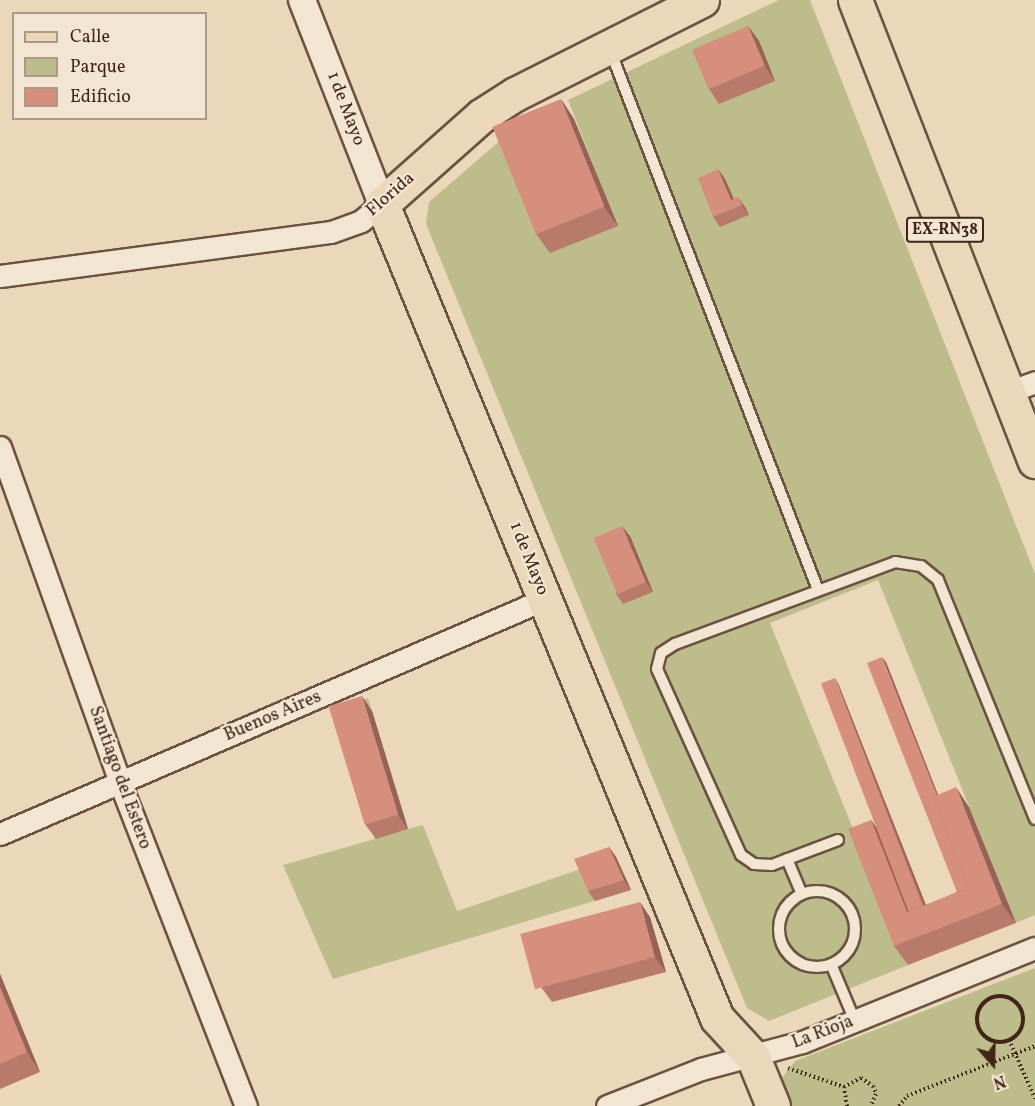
<!DOCTYPE html>
<html>
<head>
<meta charset="utf-8">
<style>
	body { margin:0 }
	#map { position:relative; width:1035px; height:1106px; overflow:hidden; background:#ebd8ba; font-family:Vollkorn,serif }
	div>[style] { position:absolute }
	.green>* { inset:0; background:#bdbd8c }
	.path>* { height:4px; margin-top:-2px; transform-origin:0; background:repeating-linear-gradient(90deg,#422517 0 1.5px,transparent 0 4.5px) }
	.path>.ring { margin:-2px; padding:0; box-sizing:content-box; background:none; border:4px solid #422517; border-radius:50% }
	.roads { filter:drop-shadow(2px 0 #6c5240) drop-shadow(-2px 0 #6c5240) drop-shadow(0 2px #6c5240) drop-shadow(0 -2px #6c5240) }
	.service>* { height:10px; margin:-5px; padding:0 5px; transform-origin:5px; border-radius:5px; background:#f2e6d2 }
	.service>.ring { margin:-5px; padding:0; box-sizing:content-box; background:none; border:10px solid #f2e6d2; border-radius:50% }
	.minor>* { height:21px; margin:-10.5px; padding:0 10.5px; transform-origin:10.5px; border-radius:10.5px; background:#f2e6d2 }
	.tertiary>* { height:26px; margin:-13px; padding:0 13px; transform-origin:13px; border-radius:13px; background:#f2e6d2 }
	.primary>* { height:33px; margin:-16.5px; padding:0 16.5px; transform-origin:16.5px; border-radius:16.5px; background:#ebd8ba }
	.wall>* { inset:0; background:#b87b6b }
	.shaded-wall>* { inset:0; background:#966457 }
	.building>* { inset:0; background:#d68f7c; transform-origin:0 0 }
	span { translate:-50% -50%; white-space:nowrap; text-align:center; line-height:1.15; -webkit-text-stroke:4.5px #f2e6d2; paint-order:stroke }
	.shield-label span { padding:2px 4px; background:#f2e6d2; border:2px solid; border-radius:4px; -webkit-text-stroke-width:0 }
	.shield-label { font-size:16px; color:#422517; font-weight:700 }
	.street-label { font-size:18px; color:#422517 }
	.legend { position:absolute; left:12px; top:12px; width:195px; height:108px; box-sizing:border-box; background:#f2e6d2; border:2px solid #ac9987; margin:0; padding:8px 10px; list-style:none; font-size:18px; color:#422517 }
	.legend li { display:flex; align-items:center; gap:12px; height:30px }
	.legend b { width:30px; border:2px solid #ac9987 }
	.north { position:absolute; left:963px; top:1034px; width:60px; height:60px; -webkit-text-stroke:4px #f2e6d2; paint-order:stroke; rotate:160deg; font-size:16px; font-weight:700; line-height:24px; text-align:center; color:#422517 }
	.north::after { content:''; display:block; margin:auto; width:21px; height:27px; background:#422517; clip-path:polygon(50% 0,100% 100%,50% 72%,0 100%) }
</style>
</head>
<body>
<div id="map">
	<div class="green">
		<i style="clip-path:polygon(779px 0,810px 0,1035px 574px,1035px 915px,1016px 923px,878px 580px,770px 623px,908px 965px,769px 1021px,747px 1008px,426px 224px,429px 202px,503px 138px,617px 226px,568px 100px)"></i>
		<i style="clip-path:polygon(368px 698px,408px 829px,423px 825px,457px 911px,616px 857px,631px 890px,333px 979px,283px 865px,375px 839px,336px 711px)"></i>
		<i style="clip-path:polygon(1035px 968px,1035px 1106px,791px 1106px,781px 1079px,795px 1061px)"></i>
	</div>
	<div class="path">
		<i class="ring" style="left:977px;top:996px;width:42px;height:42px"></i>
		<i style="left:1009px;top:1040px;width:64px;rotate:65.9deg"></i>
		<i style="left:788px;top:1068px;width:59px;rotate:18.7deg"></i>
		<i style="left:847px;top:1106px;width:19px;rotate:-99deg"></i>
		<i style="left:844px;top:1087px;width:19px;rotate:-28deg"></i>
		<i style="left:861px;top:1078px;width:14px;rotate:34deg"></i>
		<i style="left:873px;top:1086px;width:9px;rotate:69deg"></i>
		<i style="left:876px;top:1094px;width:13px;rotate:113deg"></i>
		<i style="left:899px;top:1106px;width:13px;rotate:-51deg"></i>
		<i style="left:907px;top:1096px;width:137px;rotate:-21.3deg"></i>
	</div>
	<div class="roads">
		<div class="service">
			<i style="left:610px;top:50px;width:579px;rotate:68.93deg"></i>
			<i style="left:838px;top:840px;width:71px;rotate:159.3deg"></i>
			<i style="left:772px;top:865px;width:18px;rotate:-177deg"></i>
			<i style="left:754px;top:864px;width:16px;rotate:-145deg"></i>
			<i style="left:741px;top:855px;width:204px;rotate:-114.3deg"></i>
			<i style="left:657px;top:669px;width:16px;rotate:-76deg"></i>
			<i style="left:661px;top:653px;width:17px;rotate:-33deg"></i>
			<i style="left:675px;top:644px;width:235px;rotate:-20.4deg"></i>
			<i style="left:895px;top:562px;width:26px;rotate:9deg"></i>
			<i style="left:921px;top:566px;width:22px;rotate:39deg"></i>
			<i style="left:938px;top:580px;width:258px;rotate:67.9deg"></i>
			<i style="left:787px;top:859px;width:38px;rotate:67deg"></i>
			<i class="ring" style="left:779px;top:891px;width:66px;height:66px"></i>
			<i style="left:831px;top:964px;width:62px;rotate:67.2deg"></i>
		</div>
		<div class="minor">
			<i style="left:0;top:276px;width:334px;rotate:-7.6deg"></i>
			<i style="left:331px;top:232px;width:32px;rotate:-20deg"></i>
			<i style="left:361px;top:221px;width:27px;rotate:-39deg"></i>
			<i style="left:1008px;top:392px;width:29px;rotate:-20deg"></i>
			<i style="left:0;top:447px;width:357px;rotate:70.3deg"></i>
			<i style="left:120px;top:783px;width:347px;rotate:68.7deg"></i>
			<i style="left:0;top:834px;width:594px;rotate:-23.33deg"></i>
			<i style="left:607px;top:1106px;width:101px;rotate:-21.5deg"></i>
			<i style="left:701px;top:1069px;width:105px;rotate:-15deg"></i>
			<i style="left:802px;top:1042px;width:251px;rotate:-22deg"></i>
		</div>
		<div class="tertiary">
			<i style="left:302px;top:0;width:219px;rotate:68.6deg"></i>
		</div>
		<div class="primary">
			<i style="left:702px;top:0;width:209px;rotate:153.3deg"></i>
			<i style="left:515px;top:94px;width:40px;rotate:147.1deg"></i>
			<i style="left:481px;top:116px;width:132px;rotate:138.4deg"></i>
			<i style="left:382px;top:204px;width:880px;rotate:67.63deg"></i>
			<i style="left:717px;top:1018px;width:53px;rotate:47.3deg"></i>
			<i style="left:753px;top:1057px;width:53px;rotate:67.8deg"></i>
			<i style="left:855px;top:0;width:495px;rotate:68.7deg"></i>
		</div>
	</div>
	<div class="wall">
		<i style="clip-path:polygon(748px 26px,759px 41px,775px 81px,719px 104px,709px 89px)"></i>
		<i style="clip-path:polygon(561px 99px,574px 119px,618px 226px,550px 253px,536px 234px)"></i>
		<i style="clip-path:polygon(718px 169px,725px 179px,734px 199px,745px 207px,749px 215px,720px 227px,713px 217px)"></i>
		<i style="clip-path:polygon(630px 536px,653px 592px,623px 604px,616px 594px)"></i>
		<i style="clip-path:polygon(886px 662px,938px 795px,969px 807px,1016px 923px,908px 965px,894px 946px,871px 820px,881px 834px,838px 683px,926px 905px,957px 892px)"></i>
		<i style="clip-path:polygon(372px 711px,408px 829px,376px 839px,365px 824px)"></i>
		<i style="clip-path:polygon(609px 847px,616px 857px,631px 890px,595px 901px,588px 891px)"></i>
		<i style="clip-path:polygon(650px 917px,666px 972px,552px 1002px,541px 987px)"></i>
		<i style="clip-path:polygon(0 974px,40px 1072px,0 1089px)"></i>
	</div>
	<div class="shaded-wall">
		<i style="clip-path:polygon(748px 26px,759px 41px,775px 81px,765px 66px)"></i>
		<i style="clip-path:polygon(561px 99px,574px 119px,618px 226px,604px 207px)"></i>
		<i style="clip-path:polygon(718px 169px,725px 179px,737px 207px,731px 200px)"></i>
		<i style="clip-path:polygon(738px 197px,745px 207px,749px 215px,742px 205px)"></i>
		<i style="clip-path:polygon(622px 526px,630px 536px,653px 592px,646px 582px)"></i>
		<i style="clip-path:polygon(882px 657px,886px 662px,982px 907px,979px 902px)"></i>
		<i style="clip-path:polygon(835px 678px,838px 683px,934px 926px,930px 921px)"></i>
		<i style="clip-path:polygon(362px 696px,372px 711px,408px 829px,398px 815px)"></i>
		<i style="clip-path:polygon(956px 787px,969px 807px,1016px 923px,1002px 904px)"></i>
		<i style="clip-path:polygon(871px 820px,884px 839px,918px 926px,907px 912px)"></i>
		<i style="clip-path:polygon(609px 847px,616px 857px,631px 890px,624px 880px)"></i>
		<i style="clip-path:polygon(640px 902px,650px 917px,666px 972px,655px 957px)"></i>
		<i style="clip-path:polygon(0 974px,40px 1072px,27px 1052px,0 987px)"></i>
	</div>
	<div class="building">
		<i style="left:748px;top:26px;width:43px;height:61px;rotate:67deg"></i>
		<i style="left:561px;top:99px;width:116px;height:74px;rotate:68deg"></i>
		<i style="clip-path:polygon(718px 169px,731px 200px,738px 197px,742px 205px,713px 217px,698px 178px)"></i>
		<i style="left:622px;top:526px;width:61px;height:31px;rotate:67deg"></i>
		<i style="clip-path:polygon(882px 657px,937px 795px,933px 797px,969px 888px,957px 892px,867px 663px)"></i>
		<i style="left:835px;top:678px;width:244px;height:15px;rotate:69deg"></i>
		<i style="left:362px;top:696px;width:124px;height:35px;rotate:73deg"></i>
		<i style="clip-path:polygon(956px 787px,1002px 904px,894px 946px,848px 829px,871px 820px,907px 912px,969px 888px,933px 797px)"></i>
		<i style="clip-path:polygon(609px 847px,624px 880px,588px 891px,574px 859px)"></i>
		<i style="left:640px;top:902px;width:57px;height:124px;rotate:75deg"></i>
		<i style="clip-path:polygon(0 987px,27px 1052px,0 1064px)"></i>
	</div>
	<div class="shield-label">
		<span style="left:945px;top:230px">EX-RN38</span>
	</div>
	<div class="street-label">
		<span style="left:345px;top:109px;rotate:69deg">1 de Mayo</span>
		<span style="left:391px;top:195px;rotate:-41deg">Florida</span>
		<span style="left:528px;top:559px;rotate:68deg">1 de Mayo</span>
		<span style="left:273px;top:717px;rotate:-23deg">Buenos Aires</span>
		<span style="left:119px;top:778px;rotate:70deg">Santiago del Estero</span>
		<span style="left:823px;top:1033px;rotate:-21deg">La Rioja</span>
	</div>
	<ul class="legend">
	<li><b style="height:8px;background:#ebd8ba"></b>Calle</li>
	<li><b style="height:16px;background:#bdbd8c"></b>Parque</li>
	<li><b style="height:16px;background:#d68f7c"></b>Edificio</li>
	</ul>
	<div class="north">N</div>
</div>
</body>
</html>
